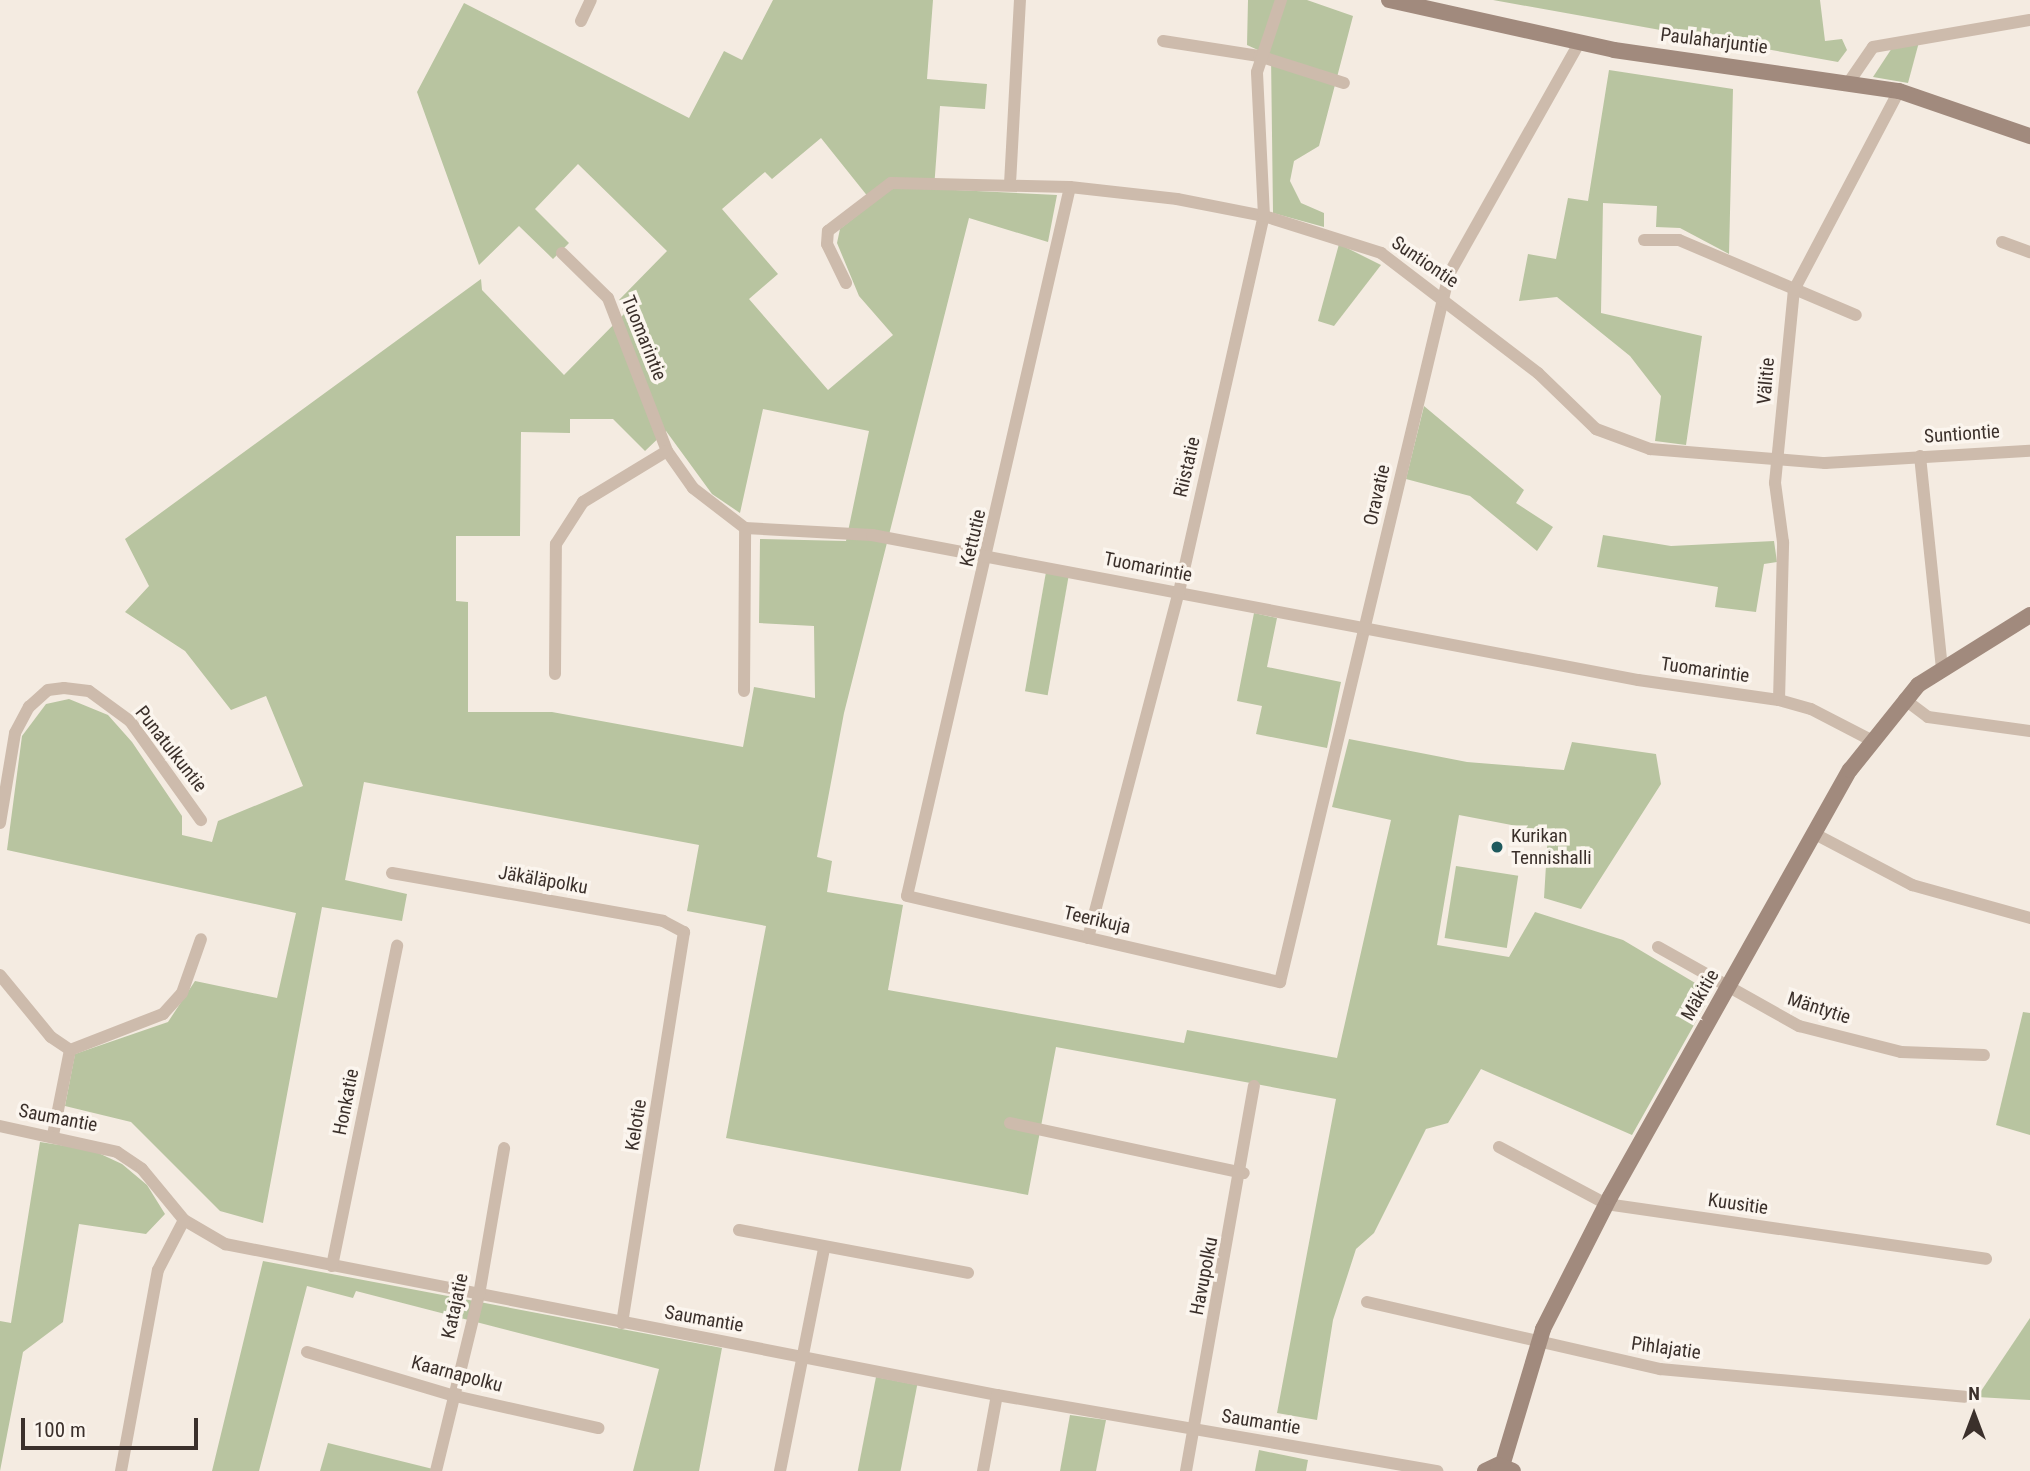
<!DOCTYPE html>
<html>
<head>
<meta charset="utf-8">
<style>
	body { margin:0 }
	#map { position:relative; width:2030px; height:1471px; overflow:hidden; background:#f4ebe1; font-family:"Roboto Condensed",sans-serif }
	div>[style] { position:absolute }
	.green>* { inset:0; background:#b8c4a0; transform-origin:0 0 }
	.street>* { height:12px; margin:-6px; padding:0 6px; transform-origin:6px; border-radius:6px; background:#cdbbac }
	.secondary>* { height:16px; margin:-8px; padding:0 8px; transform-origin:8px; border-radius:8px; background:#a18a7d }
	.dots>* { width:19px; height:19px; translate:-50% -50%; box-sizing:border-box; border:4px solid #fbf5ee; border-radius:50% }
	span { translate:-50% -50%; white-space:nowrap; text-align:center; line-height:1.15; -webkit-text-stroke:7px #fbf5ee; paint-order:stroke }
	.street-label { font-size:19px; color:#3b302b }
	.poi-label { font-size:19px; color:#3b302b }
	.left { translate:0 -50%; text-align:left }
	.north { position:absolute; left:1939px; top:1380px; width:70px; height:70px; -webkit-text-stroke:5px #fbf5ee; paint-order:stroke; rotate:0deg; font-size:19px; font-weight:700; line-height:28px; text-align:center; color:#3b302b }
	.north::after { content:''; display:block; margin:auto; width:24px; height:32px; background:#3b302b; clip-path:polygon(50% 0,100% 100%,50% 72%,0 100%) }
	.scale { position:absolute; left:21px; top:1418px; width:177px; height:32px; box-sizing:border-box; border:4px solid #3b302b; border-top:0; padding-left:9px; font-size:21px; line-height:24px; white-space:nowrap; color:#3b302b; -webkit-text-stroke:5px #fbf5ee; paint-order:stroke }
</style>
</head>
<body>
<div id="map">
	<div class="green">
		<i style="clip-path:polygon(evenodd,773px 0,933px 0,927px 79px,987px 84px,985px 109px,940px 106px,934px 189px,1057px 195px,1048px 242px,969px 218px,844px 713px,817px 857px,832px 861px,827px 892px,903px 905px,888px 990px,1184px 1043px,1187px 1030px,1337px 1058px,1391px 820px,1332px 807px,1349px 739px,1467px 762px,1564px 770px,1572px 742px,1656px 754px,1661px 784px,1581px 909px,1544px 898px,1548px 832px,1459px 815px,1437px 945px,1509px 957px,1535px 912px,1623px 940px,1712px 993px,1632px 1135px,1481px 1069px,1448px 1123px,1426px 1129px,1374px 1233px,1356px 1249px,1333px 1320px,1317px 1420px,1277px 1413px,1336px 1099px,1056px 1047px,1028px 1195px,726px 1138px,766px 926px,687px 911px,699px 845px,364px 782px,345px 880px,407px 894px,402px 921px,322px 907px,263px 1223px,220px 1211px,131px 1122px,65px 1106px,75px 1054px,168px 1022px,195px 981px,277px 998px,296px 913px,7px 850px,22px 736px,46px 704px,69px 699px,108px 715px,132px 742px,182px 816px,182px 835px,212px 842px,218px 821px,303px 786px,266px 696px,231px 710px,185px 651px,125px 612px,149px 586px,125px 539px,481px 279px,482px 290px,564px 375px,624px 314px,619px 300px,667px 251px,578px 164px,535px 209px,569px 243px,553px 259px,519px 226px,479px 265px,417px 92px,464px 3px,689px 118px,724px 51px,742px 60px,773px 0,821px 138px,873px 203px,840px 229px,837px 243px,859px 296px,893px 335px,828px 390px,749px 299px,778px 274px,722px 209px,765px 172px,772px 179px,821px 138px,773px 0,763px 409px,869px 431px,846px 541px,760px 539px,759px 623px,814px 626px,815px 698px,754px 687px,743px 747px,552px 712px,468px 712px,468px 602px,456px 601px,456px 536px,520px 536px,521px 432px,570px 433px,570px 419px,613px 419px,645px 451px,666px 431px,712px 494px,740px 513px,763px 409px)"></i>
		<i style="clip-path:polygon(1248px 0,1307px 0,1353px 16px,1319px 146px,1294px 161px,1290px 181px,1301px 203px,1324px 213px,1324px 227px,1273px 213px,1271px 56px,1247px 45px)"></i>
		<i style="clip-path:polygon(1493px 0,1820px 0,1825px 41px,1842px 39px,1847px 50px,1838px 62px)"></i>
		<i style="clip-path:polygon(1919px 42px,1908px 83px,1873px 77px,1892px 48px)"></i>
		<i style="clip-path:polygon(1609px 70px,1733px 89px,1729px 254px,1680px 228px,1656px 227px,1657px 206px,1603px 203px,1601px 313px,1702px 336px,1686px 445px,1655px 441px,1661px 396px,1630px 356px,1557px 297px,1519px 301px,1528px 254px,1556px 259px,1568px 198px,1588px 201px)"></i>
		<i style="clip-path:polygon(1339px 244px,1381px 265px,1334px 326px,1318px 321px)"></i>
		<i style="clip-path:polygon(1424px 406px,1524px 490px,1516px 503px,1553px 527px,1537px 551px,1470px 496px,1406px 479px)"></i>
		<i style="clip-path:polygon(1603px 535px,1671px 546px,1774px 541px,1777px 562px,1764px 564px,1756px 612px,1715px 607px,1718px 587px,1597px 567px)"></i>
		<i style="left:1046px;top:572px;width:23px;height:121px;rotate:10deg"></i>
		<i style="clip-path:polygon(1254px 613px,1277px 618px,1267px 667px,1341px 682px,1327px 748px,1256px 734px,1262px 706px,1237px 701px)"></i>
		<i style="left:1456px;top:866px;width:63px;height:73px;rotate:9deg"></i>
		<i style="clip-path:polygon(2023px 1012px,2030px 1013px,2030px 1135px,1996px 1125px)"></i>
		<i style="clip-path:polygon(40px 1142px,92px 1150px,122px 1164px,147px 1185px,165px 1214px,146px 1234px,79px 1224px,63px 1322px,23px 1352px,0 1471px,0 1321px,11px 1323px)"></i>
		<i style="clip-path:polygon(263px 1261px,722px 1348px,699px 1471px,633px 1471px,659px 1369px,356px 1291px,353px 1298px,307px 1286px,259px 1471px,212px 1471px)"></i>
		<i style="clip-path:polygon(2030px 1318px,2030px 1400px,1977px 1397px)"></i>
		<i style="left:876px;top:1377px;width:42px;height:96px;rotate:11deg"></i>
		<i style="clip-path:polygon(1070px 1415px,1106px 1420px,1096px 1471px,1060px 1471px)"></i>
		<i style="clip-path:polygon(328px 1443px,441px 1471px,320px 1471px)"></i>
		<i style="clip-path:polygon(1259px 1450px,1308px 1460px,1306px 1471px,1255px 1471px)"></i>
	</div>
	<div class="street">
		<i style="left:581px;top:21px;width:23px;rotate:-65deg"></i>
		<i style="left:1163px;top:41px;width:97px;rotate:8.9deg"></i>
		<i style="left:1259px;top:56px;width:89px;rotate:17.6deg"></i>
		<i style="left:1849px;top:82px;width:42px;rotate:-55.6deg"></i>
		<i style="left:1873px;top:47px;width:159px;rotate:-9.8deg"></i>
		<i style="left:1010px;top:184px;width:184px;rotate:-86.9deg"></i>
		<i style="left:1070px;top:187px;width:727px;rotate:102.95deg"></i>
		<i style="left:907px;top:896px;width:383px;rotate:13deg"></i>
		<i style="left:1280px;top:982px;width:728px;rotate:-76.57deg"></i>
		<i style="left:1449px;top:274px;width:265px;rotate:-60.6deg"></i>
		<i style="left:1644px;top:240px;width:35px"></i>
		<i style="left:1679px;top:240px;width:192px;rotate:23deg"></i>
		<i style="left:2002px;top:242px;width:30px;rotate:20deg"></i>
		<i style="left:562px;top:253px;width:64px;rotate:44.4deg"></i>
		<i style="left:608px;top:298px;width:164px;rotate:68.9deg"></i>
		<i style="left:667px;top:451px;width:45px;rotate:54.9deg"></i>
		<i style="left:693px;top:488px;width:66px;rotate:37.6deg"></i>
		<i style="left:745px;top:528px;width:127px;rotate:3.2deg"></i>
		<i style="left:872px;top:535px;width:780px;rotate:10.72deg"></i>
		<i style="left:1638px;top:680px;width:142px;rotate:8.1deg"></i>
		<i style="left:1779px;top:700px;width:33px;rotate:16deg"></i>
		<i style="left:1811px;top:709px;width:65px;rotate:27.3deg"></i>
		<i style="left:846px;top:283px;width:43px;rotate:-116deg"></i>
		<i style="left:827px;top:244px;width:13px;rotate:-86deg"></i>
		<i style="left:828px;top:231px;width:79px;rotate:-37.3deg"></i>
		<i style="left:891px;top:183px;width:179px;rotate:1.3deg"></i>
		<i style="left:1070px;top:187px;width:108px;rotate:6.4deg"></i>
		<i style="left:1177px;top:199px;width:89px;rotate:11.1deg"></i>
		<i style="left:1264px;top:216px;width:123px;rotate:17.5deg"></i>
		<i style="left:1381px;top:253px;width:198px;rotate:37.4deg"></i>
		<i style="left:1538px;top:373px;width:81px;rotate:44deg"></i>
		<i style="left:1596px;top:429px;width:58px;rotate:20.3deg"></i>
		<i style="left:1650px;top:449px;width:176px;rotate:4.6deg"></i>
		<i style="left:1825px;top:463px;width:205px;rotate:-3.4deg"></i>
		<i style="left:1920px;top:456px;width:213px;rotate:84.1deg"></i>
		<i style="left:555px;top:674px;width:130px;rotate:-89.6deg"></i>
		<i style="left:556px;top:544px;width:50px;rotate:-57.3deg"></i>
		<i style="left:583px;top:502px;width:98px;rotate:-31.3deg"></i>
		<i style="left:744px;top:691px;width:163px;rotate:-89.6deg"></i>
		<i style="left:1904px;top:699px;width:30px;rotate:37deg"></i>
		<i style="left:1928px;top:717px;width:103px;rotate:7.8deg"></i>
		<i style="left:1779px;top:700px;width:158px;rotate:-88.5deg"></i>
		<i style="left:1783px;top:542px;width:60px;rotate:-97.7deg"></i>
		<i style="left:1775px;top:483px;width:194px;rotate:-84.4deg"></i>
		<i style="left:1794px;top:290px;width:225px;rotate:-62.2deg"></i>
		<i style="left:0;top:823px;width:91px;rotate:-80.5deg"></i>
		<i style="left:15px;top:733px;width:30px;rotate:-62deg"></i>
		<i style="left:29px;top:707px;width:25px;rotate:-42deg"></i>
		<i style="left:48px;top:690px;width:16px;rotate:-7deg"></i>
		<i style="left:64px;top:688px;width:25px;rotate:7deg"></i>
		<i style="left:89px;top:691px;width:51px;rotate:36.2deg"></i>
		<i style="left:130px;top:721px;width:122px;rotate:54.4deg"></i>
		<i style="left:1815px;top:834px;width:110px;rotate:27.7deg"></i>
		<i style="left:1912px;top:885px;width:123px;rotate:15.6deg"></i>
		<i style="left:392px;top:873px;width:275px;rotate:10deg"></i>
		<i style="left:663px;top:921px;width:24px;rotate:28deg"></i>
		<i style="left:684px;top:932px;width:396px;rotate:99deg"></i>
		<i style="left:1088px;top:938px;width:358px;rotate:-75.3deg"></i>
		<i style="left:1179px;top:592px;width:385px;rotate:-77.3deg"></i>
		<i style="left:1264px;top:216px;width:144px;rotate:-92.8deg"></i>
		<i style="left:1257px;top:72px;width:76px;rotate:-71.6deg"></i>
		<i style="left:1658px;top:947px;width:162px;rotate:29.3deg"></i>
		<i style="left:1799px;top:1026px;width:105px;rotate:14.3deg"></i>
		<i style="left:1901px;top:1052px;width:83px;rotate:2.1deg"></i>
		<i style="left:0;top:975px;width:80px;rotate:50.6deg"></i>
		<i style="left:51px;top:1037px;width:23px;rotate:34deg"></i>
		<i style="left:70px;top:1050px;width:87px;rotate:101.3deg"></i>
		<i style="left:70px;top:1050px;width:100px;rotate:-21.2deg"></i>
		<i style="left:163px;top:1014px;width:28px;rotate:-48deg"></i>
		<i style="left:182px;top:993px;width:57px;rotate:-70.6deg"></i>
		<i style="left:1010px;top:1123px;width:239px;rotate:12.1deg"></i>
		<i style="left:0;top:1126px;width:120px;rotate:12.5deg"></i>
		<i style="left:117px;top:1152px;width:30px;rotate:34deg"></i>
		<i style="left:142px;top:1169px;width:66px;rotate:50.5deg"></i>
		<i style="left:184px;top:1220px;width:48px;rotate:30.3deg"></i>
		<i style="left:225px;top:1244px;width:787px;rotate:11.07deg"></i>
		<i style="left:997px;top:1395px;width:447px;rotate:9.8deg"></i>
		<i style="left:1499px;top:1147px;width:121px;rotate:28deg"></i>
		<i style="left:1606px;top:1204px;width:384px;rotate:8.2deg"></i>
		<i style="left:739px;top:1230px;width:233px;rotate:10.6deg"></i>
		<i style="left:332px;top:1266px;width:327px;rotate:-78.5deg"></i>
		<i style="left:1367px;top:1302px;width:301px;rotate:12.9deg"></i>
		<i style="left:1660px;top:1369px;width:306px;rotate:5.2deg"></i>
		<i style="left:307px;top:1352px;width:154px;rotate:16.6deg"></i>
		<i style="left:455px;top:1396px;width:147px;rotate:12.6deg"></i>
		<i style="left:121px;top:1471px;width:204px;rotate:-79.6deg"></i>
		<i style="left:158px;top:1270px;width:56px;rotate:-62.5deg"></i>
		<i style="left:436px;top:1471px;width:181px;rotate:-76.3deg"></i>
		<i style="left:479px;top:1295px;width:149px;rotate:-80.3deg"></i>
		<i style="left:780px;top:1471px;width:226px;rotate:-78.8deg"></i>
		<i style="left:983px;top:1471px;width:77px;rotate:-79.6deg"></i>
		<i style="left:1186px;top:1471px;width:391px;rotate:-80deg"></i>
	</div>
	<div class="secondary">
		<i style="left:1389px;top:0;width:230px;rotate:12.5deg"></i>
		<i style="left:1614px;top:50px;width:288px;rotate:8.2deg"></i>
		<i style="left:1899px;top:91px;width:139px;rotate:19deg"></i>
		<i style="left:1502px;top:1466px;width:143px;rotate:-73.3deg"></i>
		<i style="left:1543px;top:1329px;width:148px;rotate:-63.1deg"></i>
		<i style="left:1610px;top:1197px;width:490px;rotate:-60.7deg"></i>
		<i style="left:1850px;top:770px;width:109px;rotate:-51.3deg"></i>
		<i style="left:1918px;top:685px;width:132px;rotate:-32deg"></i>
		<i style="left:1485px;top:1471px;width:14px;rotate:-25deg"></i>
		<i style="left:1498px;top:1465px;width:16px;rotate:22deg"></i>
	</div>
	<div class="dots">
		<i style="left:1497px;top:847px;background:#1f5a5e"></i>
	</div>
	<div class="street-label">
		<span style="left:1714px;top:41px;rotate:7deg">Paulaharjuntie</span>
		<span style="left:1425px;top:262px;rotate:34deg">Suntiontie</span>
		<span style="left:644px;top:338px;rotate:68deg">Tuomarintie</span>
		<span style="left:1766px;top:381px;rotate:-85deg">Välitie</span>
		<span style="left:1962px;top:434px;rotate:-4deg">Suntiontie</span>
		<span style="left:1187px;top:467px;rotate:-77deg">Riistatie</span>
		<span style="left:1377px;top:495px;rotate:-77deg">Oravatie</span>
		<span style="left:973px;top:538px;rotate:-77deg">Kettutie</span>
		<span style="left:1148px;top:567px;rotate:11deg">Tuomarintie</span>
		<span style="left:1705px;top:670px;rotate:8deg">Tuomarintie</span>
		<span style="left:171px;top:749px;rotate:52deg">Punatulkuntie</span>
		<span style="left:543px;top:880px;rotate:10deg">Jäkäläpolku</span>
		<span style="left:1097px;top:920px;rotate:13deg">Teerikuja</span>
		<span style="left:1700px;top:995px;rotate:-60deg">Mäkitie</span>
		<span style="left:1819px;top:1008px;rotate:18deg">Mäntytie</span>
		<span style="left:346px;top:1102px;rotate:-79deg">Honkatie</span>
		<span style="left:58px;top:1118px;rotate:11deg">Saumantie</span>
		<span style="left:636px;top:1125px;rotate:-81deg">Kelotie</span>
		<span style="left:1738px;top:1204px;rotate:8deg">Kuusitie</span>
		<span style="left:1204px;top:1276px;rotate:-79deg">Havupolku</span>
		<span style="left:455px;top:1306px;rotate:-78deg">Katajatie</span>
		<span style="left:704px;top:1319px;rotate:10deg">Saumantie</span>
		<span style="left:1666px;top:1348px;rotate:8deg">Pihlajatie</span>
		<span style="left:457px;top:1374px;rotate:15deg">Kaarnapolku</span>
		<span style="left:1261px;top:1422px;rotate:9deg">Saumantie</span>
	</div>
	<div class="poi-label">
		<span class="left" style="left:1511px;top:847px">Kurikan<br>Tennishalli</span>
	</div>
	<div class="north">N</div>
	<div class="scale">100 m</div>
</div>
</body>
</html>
